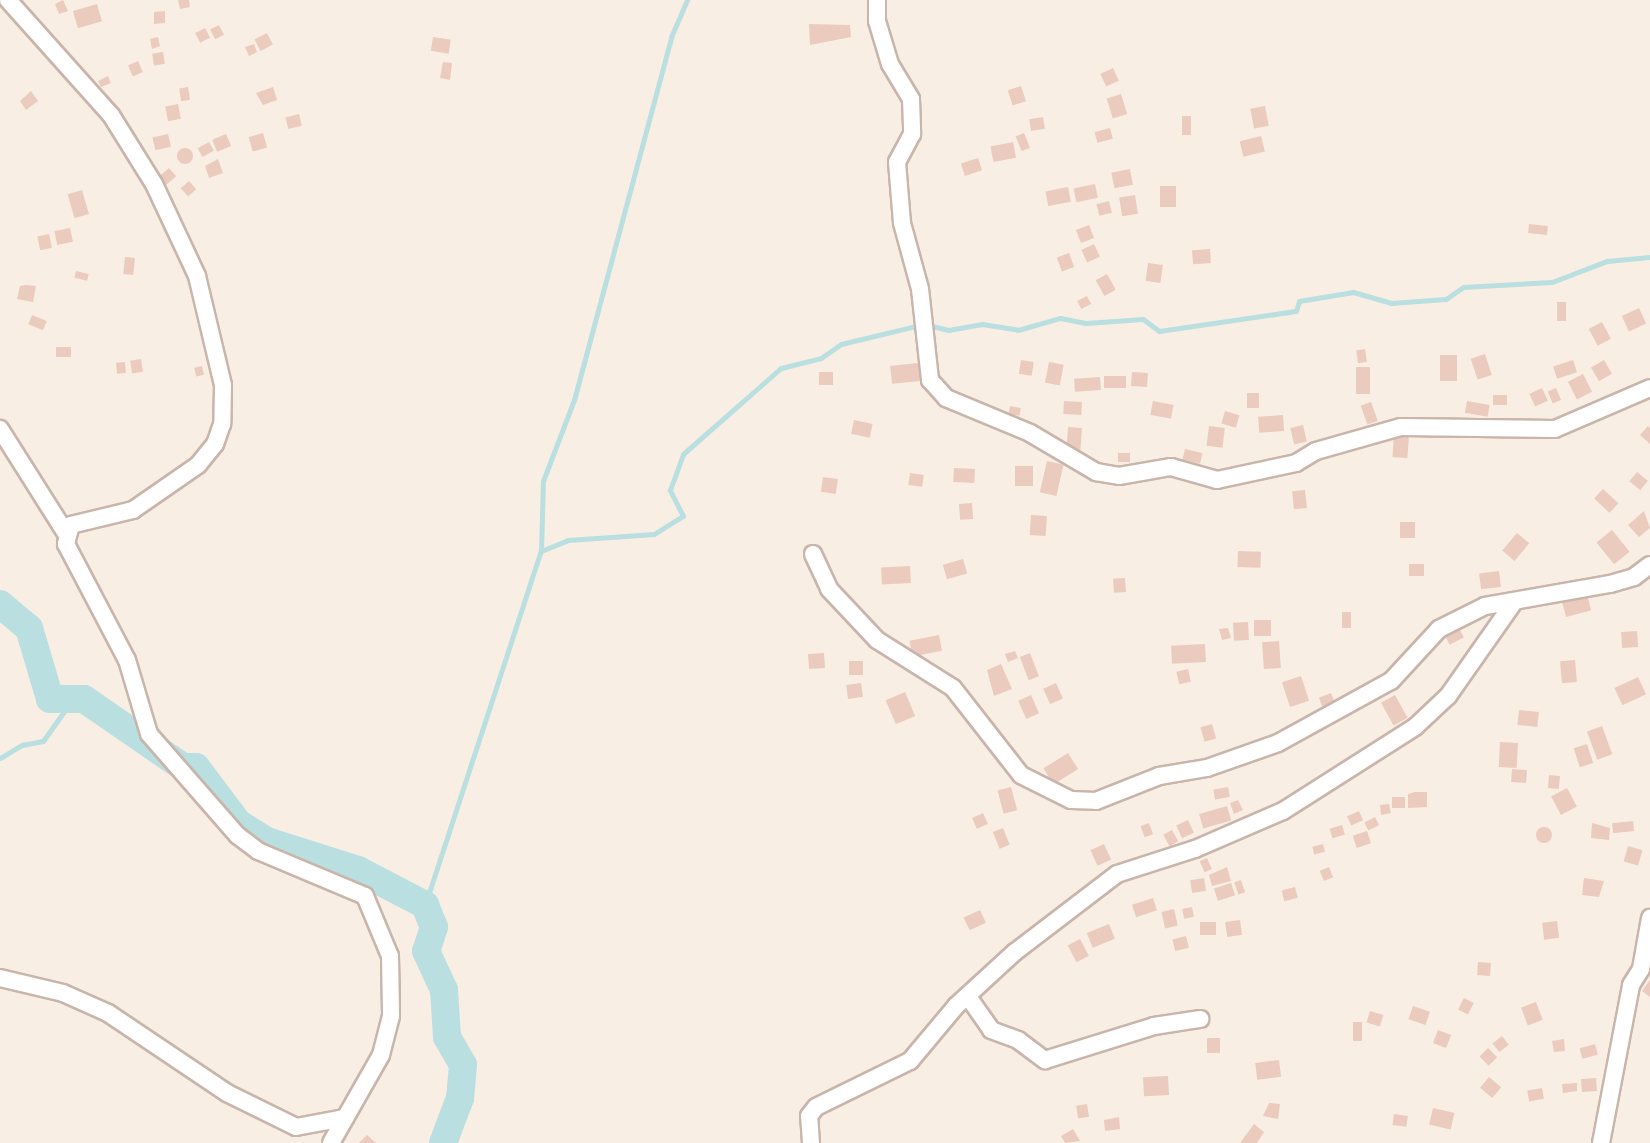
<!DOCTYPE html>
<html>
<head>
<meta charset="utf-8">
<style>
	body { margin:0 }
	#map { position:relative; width:1650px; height:1143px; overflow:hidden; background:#f9eee3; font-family:"Archivo Narrow",sans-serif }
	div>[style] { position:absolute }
	.stream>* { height:5px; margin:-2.5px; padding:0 2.5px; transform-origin:2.5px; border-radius:2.5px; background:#badfe0 }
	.river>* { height:28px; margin:-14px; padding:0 14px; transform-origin:14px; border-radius:14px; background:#badfe0 }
	.building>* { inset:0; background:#ebcbbe; transform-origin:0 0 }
	.round { border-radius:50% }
	.roads { filter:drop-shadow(2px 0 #c8b5ab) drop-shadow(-2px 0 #c8b5ab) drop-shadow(0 2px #c8b5ab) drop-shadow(0 -2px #c8b5ab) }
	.minor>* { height:16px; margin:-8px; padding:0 8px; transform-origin:8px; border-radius:8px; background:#fff }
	span { translate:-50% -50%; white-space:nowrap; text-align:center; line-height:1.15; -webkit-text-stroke:8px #fcf2e9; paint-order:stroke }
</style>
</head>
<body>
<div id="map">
	<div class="stream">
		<i style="left:541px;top:551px;width:29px;rotate:-22deg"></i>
		<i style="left:568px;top:540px;width:86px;rotate:-4deg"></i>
		<i style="left:654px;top:534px;width:34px;rotate:-32deg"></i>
		<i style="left:683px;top:516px;width:29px;rotate:-117deg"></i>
		<i style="left:670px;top:490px;width:38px;rotate:-70deg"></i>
		<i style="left:683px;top:454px;width:130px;rotate:-41.3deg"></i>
		<i style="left:781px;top:368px;width:41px;rotate:-14deg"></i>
		<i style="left:821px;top:358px;width:24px;rotate:-35deg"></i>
		<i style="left:841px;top:344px;width:85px;rotate:-13.5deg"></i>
		<i style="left:924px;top:324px;width:25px;rotate:14deg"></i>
		<i style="left:948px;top:330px;width:35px;rotate:-10deg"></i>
		<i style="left:982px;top:324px;width:36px;rotate:9deg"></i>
		<i style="left:1018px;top:330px;width:44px;rotate:-15.9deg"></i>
		<i style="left:1060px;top:318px;width:26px;rotate:11deg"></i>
		<i style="left:1086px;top:323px;width:57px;rotate:-4deg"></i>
		<i style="left:1143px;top:319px;width:20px;rotate:37deg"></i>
		<i style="left:1159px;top:331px;width:138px;rotate:-8.3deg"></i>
		<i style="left:1296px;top:311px;width:10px;rotate:-73deg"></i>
		<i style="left:1299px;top:301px;width:55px;rotate:-9.5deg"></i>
		<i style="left:1353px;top:292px;width:40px;rotate:16deg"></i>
		<i style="left:1391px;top:303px;width:55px;rotate:-4.2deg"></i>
		<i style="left:1446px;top:299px;width:21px;rotate:-35deg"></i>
		<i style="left:1463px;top:287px;width:89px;rotate:-3.2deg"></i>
		<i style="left:1552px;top:282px;width:59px;rotate:-20.9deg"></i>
		<i style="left:1607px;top:261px;width:43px;rotate:-5.3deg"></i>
		<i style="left:0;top:758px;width:26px;rotate:-31deg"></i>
		<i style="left:22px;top:745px;width:21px;rotate:-11deg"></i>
		<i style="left:43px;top:741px;width:50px;rotate:-54.7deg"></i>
		<i style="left:425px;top:905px;width:373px;rotate:-71.9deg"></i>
		<i style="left:541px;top:551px;width:70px;rotate:-88.4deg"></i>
		<i style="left:543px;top:481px;width:87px;rotate:-69.1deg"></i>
		<i style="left:574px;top:400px;width:376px;rotate:-75deg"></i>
		<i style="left:671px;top:37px;width:40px;rotate:-66.6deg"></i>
	</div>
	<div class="river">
		<i style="left:0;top:604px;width:38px;rotate:40deg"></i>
		<i style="left:29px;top:628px;width:74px;rotate:73.5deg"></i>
		<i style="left:50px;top:699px;width:34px"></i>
		<i style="left:84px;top:699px;width:120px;rotate:34.5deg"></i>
		<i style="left:183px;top:767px;width:13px"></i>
		<i style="left:196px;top:767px;width:70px;rotate:53.1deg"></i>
		<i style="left:238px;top:823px;width:34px;rotate:32deg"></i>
		<i style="left:267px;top:841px;width:96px;rotate:17.7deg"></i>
		<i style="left:358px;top:870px;width:76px;rotate:27.6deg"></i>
		<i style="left:425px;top:905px;width:24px;rotate:68deg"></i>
		<i style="left:434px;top:927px;width:25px;rotate:108deg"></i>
		<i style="left:426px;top:951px;width:43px;rotate:65.2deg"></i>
		<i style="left:444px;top:990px;width:47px;rotate:86.3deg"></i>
		<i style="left:447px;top:1037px;width:32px;rotate:60deg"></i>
		<i style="left:463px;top:1065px;width:33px;rotate:95deg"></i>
		<i style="left:460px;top:1098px;width:48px;rotate:110.7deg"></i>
	</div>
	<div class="building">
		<i style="clip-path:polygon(63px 0,68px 11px,59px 14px,55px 4px)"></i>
		<i style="clip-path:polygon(178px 0,189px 0,190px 7px,180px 9px)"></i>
		<i style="left:97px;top:4px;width:18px;height:25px;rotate:74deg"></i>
		<i style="clip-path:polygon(165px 11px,165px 23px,154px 24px,154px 12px)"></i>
		<i style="clip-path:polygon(809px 24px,850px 25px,851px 37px,810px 45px)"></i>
		<i style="left:219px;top:25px;width:11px;height:10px;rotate:63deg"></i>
		<i style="left:205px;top:28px;width:11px;height:11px;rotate:63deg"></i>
		<i style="left:267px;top:33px;width:13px;height:14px;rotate:63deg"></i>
		<i style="clip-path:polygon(158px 37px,160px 46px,152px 49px,150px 39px)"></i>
		<i style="left:433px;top:37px;width:18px;height:14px;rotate:9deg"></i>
		<i style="clip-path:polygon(254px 44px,257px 52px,249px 56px,245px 47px)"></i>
		<i style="left:163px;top:52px;width:12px;height:11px;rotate:81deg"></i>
		<i style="left:138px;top:61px;width:12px;height:11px;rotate:66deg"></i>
		<i style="clip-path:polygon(443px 62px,452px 63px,450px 80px,440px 78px)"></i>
		<i style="left:1113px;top:68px;width:14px;height:14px;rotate:65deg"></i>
		<i style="clip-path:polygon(108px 76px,111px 83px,101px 87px,98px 81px)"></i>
		<i style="left:1021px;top:86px;width:16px;height:14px;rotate:72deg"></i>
		<i style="left:188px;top:87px;width:13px;height:9px;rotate:81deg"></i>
		<i style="clip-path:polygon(273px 87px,277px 100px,263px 105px,256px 93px)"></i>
		<i style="clip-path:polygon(31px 91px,38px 101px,26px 110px,20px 101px)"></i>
		<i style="left:1121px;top:94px;width:21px;height:15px;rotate:73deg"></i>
		<i style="left:178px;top:104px;width:15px;height:13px;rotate:79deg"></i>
		<i style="left:1265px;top:106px;width:20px;height:15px;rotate:79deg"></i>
		<i style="left:299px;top:114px;width:12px;height:14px;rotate:76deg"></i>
		<i style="left:1182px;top:116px;width:9px;height:19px"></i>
		<i style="left:1043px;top:117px;width:12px;height:14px;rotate:81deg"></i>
		<i style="left:1110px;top:128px;width:11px;height:16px;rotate:75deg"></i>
		<i style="left:263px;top:133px;width:15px;height:15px;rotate:74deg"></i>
		<i style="left:1024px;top:133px;width:16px;height:9px;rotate:68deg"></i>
		<i style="left:168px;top:134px;width:13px;height:16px;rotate:77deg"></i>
		<i style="left:226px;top:134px;width:13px;height:15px;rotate:67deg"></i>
		<i style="left:1261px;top:136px;width:16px;height:22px;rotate:76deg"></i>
		<i style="left:209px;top:142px;width:10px;height:13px;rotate:61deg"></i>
		<i style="left:1013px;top:142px;width:16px;height:23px;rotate:79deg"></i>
		<i class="round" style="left:177px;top:148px;width:16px;height:16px"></i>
		<i style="left:978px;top:158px;width:13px;height:18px;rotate:72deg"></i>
		<i style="clip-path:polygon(218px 159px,223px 173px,209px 178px,205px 166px)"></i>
		<i style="left:169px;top:168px;width:11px;height:13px;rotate:49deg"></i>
		<i style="left:1130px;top:169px;width:16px;height:19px;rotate:79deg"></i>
		<i style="left:189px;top:181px;width:11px;height:11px;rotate:49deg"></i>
		<i style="left:1095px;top:184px;width:14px;height:22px;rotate:78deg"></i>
		<i style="left:1160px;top:186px;width:16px;height:21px"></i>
		<i style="left:1068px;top:187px;width:15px;height:23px;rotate:79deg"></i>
		<i style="left:82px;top:190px;width:25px;height:15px;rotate:74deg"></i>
		<i style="left:1135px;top:195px;width:19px;height:16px;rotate:81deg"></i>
		<i style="left:1109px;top:201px;width:12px;height:13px;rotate:76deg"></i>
		<i style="left:1529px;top:224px;width:19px;height:9px;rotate:6deg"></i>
		<i style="left:1089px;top:225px;width:14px;height:14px;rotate:69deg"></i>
		<i style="left:70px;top:228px;width:14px;height:16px;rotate:78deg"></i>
		<i style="left:49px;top:234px;width:14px;height:12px;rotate:78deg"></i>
		<i style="left:1094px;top:244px;width:14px;height:14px;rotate:65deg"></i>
		<i style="left:1210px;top:249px;width:14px;height:18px;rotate:86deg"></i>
		<i style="left:1069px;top:253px;width:15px;height:13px;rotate:70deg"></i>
		<i style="left:125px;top:257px;width:10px;height:17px;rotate:6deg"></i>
		<i style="left:1148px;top:263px;width:15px;height:18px;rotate:8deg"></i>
		<i style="left:76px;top:271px;width:13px;height:7px;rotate:13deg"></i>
		<i style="left:1107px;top:274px;width:18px;height:13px;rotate:61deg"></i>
		<i style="clip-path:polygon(26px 285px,36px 286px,33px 302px,17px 299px,20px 286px)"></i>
		<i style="left:1087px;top:296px;width:9px;height:11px;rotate:63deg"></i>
		<i style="left:1557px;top:302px;width:9px;height:19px"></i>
		<i style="left:1639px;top:308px;width:17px;height:19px;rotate:65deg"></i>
		<i style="left:32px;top:315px;width:16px;height:10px;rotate:22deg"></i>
		<i style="left:1602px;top:322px;width:19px;height:15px;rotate:62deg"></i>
		<i style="left:56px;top:347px;width:15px;height:10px"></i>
		<i style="left:1365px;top:349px;width:13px;height:9px;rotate:81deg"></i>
		<i style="left:1485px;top:354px;width:22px;height:15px;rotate:72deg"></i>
		<i style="left:1440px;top:355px;width:17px;height:26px"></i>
		<i style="left:141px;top:359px;width:13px;height:11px;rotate:81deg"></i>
		<i style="left:1021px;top:360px;width:13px;height:14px;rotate:9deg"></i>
		<i style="left:1573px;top:360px;width:13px;height:21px;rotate:72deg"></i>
		<i style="left:1604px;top:360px;width:16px;height:15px;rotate:60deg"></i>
		<i style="left:125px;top:362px;width:11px;height:9px;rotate:85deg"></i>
		<i style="left:1049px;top:362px;width:15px;height:21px;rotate:11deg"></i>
		<i style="left:918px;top:363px;width:18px;height:28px;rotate:84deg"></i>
		<i style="left:202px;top:366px;width:9px;height:8px;rotate:77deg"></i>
		<i style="left:1356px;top:367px;width:14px;height:27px"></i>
		<i style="left:819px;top:372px;width:14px;height:13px"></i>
		<i style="left:1132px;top:372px;width:16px;height:14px;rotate:4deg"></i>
		<i style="left:1583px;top:374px;width:20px;height:17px;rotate:63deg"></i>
		<i style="left:1104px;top:376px;width:22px;height:12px"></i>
		<i style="left:1100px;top:377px;width:13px;height:26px;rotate:86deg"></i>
		<i style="left:1542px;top:388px;width:14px;height:14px;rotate:65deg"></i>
		<i style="left:1556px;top:388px;width:13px;height:9px;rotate:67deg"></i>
		<i style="left:1247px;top:393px;width:12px;height:15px"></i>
		<i style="left:1493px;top:395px;width:14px;height:10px"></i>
		<i style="left:1064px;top:401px;width:18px;height:13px;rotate:3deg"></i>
		<i style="left:1153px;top:401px;width:21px;height:14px;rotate:11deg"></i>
		<i style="left:1467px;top:401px;width:23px;height:12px;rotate:10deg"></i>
		<i style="left:1371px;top:402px;width:20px;height:11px;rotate:70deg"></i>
		<i style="left:1010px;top:406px;width:11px;height:8px;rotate:10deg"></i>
		<i style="left:1225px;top:411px;width:15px;height:13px;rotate:16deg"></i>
		<i style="left:1283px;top:415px;width:16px;height:25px;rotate:86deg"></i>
		<i style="left:854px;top:420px;width:19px;height:14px;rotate:12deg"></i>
		<i style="left:1303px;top:425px;width:17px;height:13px;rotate:77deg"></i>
		<i style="left:1209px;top:426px;width:16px;height:20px;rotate:7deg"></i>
		<i style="clip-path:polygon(1648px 426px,1650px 428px,1650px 444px,1640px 435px)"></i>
		<i style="left:1068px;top:427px;width:14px;height:22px;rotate:4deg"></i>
		<i style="left:1394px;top:435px;width:15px;height:22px;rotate:4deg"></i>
		<i style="left:1185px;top:449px;width:18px;height:11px;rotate:13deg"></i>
		<i style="left:1118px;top:453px;width:12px;height:9px"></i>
		<i style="left:1047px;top:461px;width:17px;height:32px;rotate:13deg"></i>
		<i style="left:1015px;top:466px;width:18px;height:20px"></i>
		<i style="left:954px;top:468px;width:21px;height:14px;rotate:3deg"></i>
		<i style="left:1637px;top:472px;width:14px;height:12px;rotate:39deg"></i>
		<i style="left:910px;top:473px;width:14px;height:12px;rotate:8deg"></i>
		<i style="left:823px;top:477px;width:15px;height:15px;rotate:8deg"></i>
		<i style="left:1603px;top:489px;width:21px;height:13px;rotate:43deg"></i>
		<i style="left:1305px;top:490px;width:18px;height:13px;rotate:84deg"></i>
		<i style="left:972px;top:503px;width:16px;height:13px;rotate:86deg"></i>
		<i style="clip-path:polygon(1644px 511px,1650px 528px,1639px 537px,1628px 525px)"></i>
		<i style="left:1031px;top:515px;width:16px;height:20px;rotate:4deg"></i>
		<i style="left:1415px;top:522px;width:16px;height:15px;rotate:90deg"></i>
		<i style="left:1612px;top:530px;width:28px;height:20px;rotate:51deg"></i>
		<i style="left:1517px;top:533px;width:16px;height:23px;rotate:40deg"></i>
		<i style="left:1238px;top:551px;width:23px;height:16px;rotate:2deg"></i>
		<i style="left:963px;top:559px;width:15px;height:21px;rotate:74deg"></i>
		<i style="left:1409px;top:564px;width:15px;height:12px"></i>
		<i style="left:910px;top:566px;width:17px;height:29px;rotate:87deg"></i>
		<i style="left:1499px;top:571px;width:16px;height:20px;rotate:83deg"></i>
		<i style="left:1125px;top:578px;width:14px;height:12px;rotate:86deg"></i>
		<i style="left:1586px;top:591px;width:20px;height:26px;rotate:75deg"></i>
		<i style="left:1342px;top:612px;width:9px;height:16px"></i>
		<i style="left:1254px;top:620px;width:17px;height:16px"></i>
		<i style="left:1248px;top:622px;width:18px;height:15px;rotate:87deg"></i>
		<i style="left:1458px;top:626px;width:13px;height:16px;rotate:63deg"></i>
		<i style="clip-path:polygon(1228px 628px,1231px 638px,1222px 640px,1219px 629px)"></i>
		<i style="left:1637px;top:631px;width:16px;height:16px;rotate:86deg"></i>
		<i style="left:939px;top:635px;width:16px;height:30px;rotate:79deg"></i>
		<i style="left:1279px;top:641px;width:27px;height:17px;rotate:86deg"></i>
		<i style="left:1205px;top:644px;width:18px;height:34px;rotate:87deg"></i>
		<i style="clip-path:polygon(1015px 651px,1018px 658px,1008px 662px,1005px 654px)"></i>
		<i style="left:824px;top:653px;width:15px;height:16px;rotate:86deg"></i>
		<i style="left:1030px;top:653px;width:25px;height:11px;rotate:69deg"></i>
		<i style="left:1575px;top:660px;width:22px;height:15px;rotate:85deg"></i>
		<i style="left:849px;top:661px;width:14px;height:14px"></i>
		<i style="clip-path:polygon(1001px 664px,1012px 689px,994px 696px,987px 670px)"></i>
		<i style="left:1188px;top:669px;width:13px;height:12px;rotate:77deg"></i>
		<i style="left:1301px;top:676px;width:26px;height:20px;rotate:72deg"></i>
		<i style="left:1638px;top:677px;width:19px;height:26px;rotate:65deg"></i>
		<i style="left:861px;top:683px;width:14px;height:15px;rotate:82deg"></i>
		<i style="left:1056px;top:683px;width:17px;height:14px;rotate:66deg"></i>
		<i style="left:905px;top:692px;width:26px;height:21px;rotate:67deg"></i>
		<i style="left:1331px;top:693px;width:14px;height:13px;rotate:69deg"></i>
		<i style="left:1031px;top:695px;width:20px;height:14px;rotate:66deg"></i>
		<i style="left:1395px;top:695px;width:26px;height:16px;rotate:61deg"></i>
		<i style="left:1519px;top:710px;width:20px;height:15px;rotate:6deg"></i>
		<i style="left:1212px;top:724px;width:15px;height:12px;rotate:74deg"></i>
		<i style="left:1602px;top:726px;width:30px;height:16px;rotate:70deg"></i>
		<i style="left:1500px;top:742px;width:18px;height:25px;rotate:3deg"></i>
		<i style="left:1587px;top:744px;width:20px;height:14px;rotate:72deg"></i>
		<i style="left:1068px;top:753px;width:19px;height:29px;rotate:58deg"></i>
		<i style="left:1512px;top:769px;width:15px;height:13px;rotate:4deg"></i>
		<i style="left:1549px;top:775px;width:11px;height:13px;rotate:5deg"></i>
		<i style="left:1011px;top:787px;width:24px;height:14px;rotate:75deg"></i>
		<i style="left:1228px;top:787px;width:10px;height:15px;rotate:79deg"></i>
		<i style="left:1567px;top:788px;width:21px;height:18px;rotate:62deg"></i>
		<i style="clip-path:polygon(1415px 792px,1427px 792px,1427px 807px,1408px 808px,1408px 794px)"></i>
		<i style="left:1392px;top:797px;width:13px;height:11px"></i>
		<i style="clip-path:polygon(1238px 800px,1243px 810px,1234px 814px,1230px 803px)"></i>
		<i style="clip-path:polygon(1389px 804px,1391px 813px,1381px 815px,1380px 805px)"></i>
		<i style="left:1227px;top:806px;width:15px;height:29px;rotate:74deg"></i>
		<i style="left:1359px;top:811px;width:10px;height:13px;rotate:66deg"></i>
		<i style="left:983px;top:813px;width:12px;height:12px;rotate:66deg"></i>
		<i style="left:1375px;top:817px;width:9px;height:12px;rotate:63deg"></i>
		<i style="left:1188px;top:820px;width:14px;height:13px;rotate:65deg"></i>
		<i style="left:1633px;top:821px;width:10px;height:21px;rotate:84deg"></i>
		<i style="left:1149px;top:823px;width:12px;height:9px;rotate:70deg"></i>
		<i style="clip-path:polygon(1592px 823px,1610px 828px,1609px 840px,1591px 838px)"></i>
		<i style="left:1342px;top:825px;width:10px;height:13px;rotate:73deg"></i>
		<i class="round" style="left:1536px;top:827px;width:16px;height:16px"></i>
		<i style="left:1003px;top:828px;width:18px;height:11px;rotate:68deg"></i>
		<i style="left:1172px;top:830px;width:13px;height:10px;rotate:61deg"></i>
		<i style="left:1367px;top:831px;width:13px;height:15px;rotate:72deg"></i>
		<i style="left:1104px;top:844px;width:17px;height:15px;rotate:65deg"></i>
		<i style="left:1323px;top:844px;width:8px;height:11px;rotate:76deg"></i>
		<i style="left:1628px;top:846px;width:15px;height:16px;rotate:16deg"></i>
		<i style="left:1207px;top:858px;width:12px;height:8px;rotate:66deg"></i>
		<i style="clip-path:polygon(1227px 867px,1231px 881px,1212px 886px,1209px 875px)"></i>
		<i style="left:1329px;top:867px;width:11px;height:10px;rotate:68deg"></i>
		<i style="left:1204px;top:878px;width:13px;height:14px;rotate:81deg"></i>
		<i style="clip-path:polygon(1584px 878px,1604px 881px,1599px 897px,1582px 895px)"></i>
		<i style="left:1241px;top:880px;width:13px;height:7px;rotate:72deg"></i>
		<i style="left:1231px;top:883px;width:13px;height:18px;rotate:72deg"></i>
		<i style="left:1295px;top:887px;width:11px;height:14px;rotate:75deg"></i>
		<i style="left:1153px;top:898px;width:13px;height:22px;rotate:72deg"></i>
		<i style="left:1192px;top:907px;width:10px;height:10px;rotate:79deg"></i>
		<i style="left:1174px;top:909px;width:17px;height:13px;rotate:77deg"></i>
		<i style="left:980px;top:910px;width:14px;height:18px;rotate:65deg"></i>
		<i style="left:1240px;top:920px;width:15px;height:15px;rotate:82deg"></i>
		<i style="left:1557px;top:921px;width:17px;height:15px;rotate:83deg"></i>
		<i style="left:1200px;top:922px;width:16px;height:13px"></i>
		<i style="left:1109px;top:924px;width:16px;height:24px;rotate:68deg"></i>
		<i style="left:1186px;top:936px;width:12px;height:14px;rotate:76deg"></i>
		<i style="left:1080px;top:939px;width:19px;height:14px;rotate:62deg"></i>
		<i style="left:1478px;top:962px;width:13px;height:13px;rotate:4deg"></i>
		<i style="clip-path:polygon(1650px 980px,1650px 997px,1642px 991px)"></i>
		<i style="left:1464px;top:998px;width:11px;height:13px;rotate:27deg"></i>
		<i style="left:1536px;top:1002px;width:19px;height:16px;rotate:69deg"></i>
		<i style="left:1413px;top:1006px;width:18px;height:14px;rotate:19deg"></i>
		<i style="left:1370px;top:1011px;width:14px;height:12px;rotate:17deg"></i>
		<i style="left:1353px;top:1022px;width:9px;height:19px"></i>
		<i style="left:1438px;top:1030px;width:14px;height:14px;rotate:21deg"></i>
		<i style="left:1502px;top:1036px;width:11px;height:12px;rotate:52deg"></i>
		<i style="left:1207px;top:1038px;width:13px;height:15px"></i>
		<i style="clip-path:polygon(1564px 1039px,1565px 1051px,1554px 1052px,1552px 1041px)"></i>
		<i style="left:1595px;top:1044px;width:11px;height:16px;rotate:75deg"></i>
		<i style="left:1488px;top:1048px;width:13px;height:12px;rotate:45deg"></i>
		<i style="left:1279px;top:1060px;width:17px;height:24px;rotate:83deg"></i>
		<i style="left:1168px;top:1076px;width:19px;height:25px;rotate:87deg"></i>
		<i style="left:1489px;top:1077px;width:16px;height:14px;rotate:40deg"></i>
		<i style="left:1596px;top:1078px;width:13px;height:15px;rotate:86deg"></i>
		<i style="clip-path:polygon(1577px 1083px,1577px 1091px,1563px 1093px,1562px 1084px)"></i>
		<i style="left:1542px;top:1088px;width:11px;height:15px;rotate:80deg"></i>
		<i style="clip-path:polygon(1269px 1103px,1280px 1104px,1278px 1119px,1263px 1116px)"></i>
		<i style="left:1087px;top:1104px;width:13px;height:11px;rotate:81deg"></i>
		<i style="left:1433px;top:1108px;width:22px;height:17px;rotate:13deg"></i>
		<i style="left:1394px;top:1114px;width:14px;height:11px;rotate:8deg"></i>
		<i style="clip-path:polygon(1119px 1117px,1120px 1129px,1105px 1131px,1104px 1120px)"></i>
		<i style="clip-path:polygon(1254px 1124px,1264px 1132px,1257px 1143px,1240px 1143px)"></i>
		<i style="clip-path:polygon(1073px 1129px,1080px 1141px,1065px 1143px,1061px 1136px)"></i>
		<i style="clip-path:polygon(367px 1135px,376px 1143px,359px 1143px)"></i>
	</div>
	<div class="roads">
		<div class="minor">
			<i style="left:8px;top:0;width:154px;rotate:48.2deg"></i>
			<i style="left:111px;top:115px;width:81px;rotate:58.1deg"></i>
			<i style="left:154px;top:184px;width:102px;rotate:64.9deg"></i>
			<i style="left:197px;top:276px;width:112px;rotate:76.6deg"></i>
			<i style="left:223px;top:385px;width:39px;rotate:91deg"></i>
			<i style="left:222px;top:424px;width:21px;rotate:109deg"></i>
			<i style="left:215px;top:444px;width:27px;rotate:129deg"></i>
			<i style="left:198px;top:465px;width:79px;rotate:145.3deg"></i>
			<i style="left:133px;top:510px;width:64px;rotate:166.4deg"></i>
			<i style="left:71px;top:525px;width:20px;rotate:105deg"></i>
			<i style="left:66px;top:544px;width:131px;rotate:62.3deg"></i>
			<i style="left:127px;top:660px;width:77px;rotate:73.4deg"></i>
			<i style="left:149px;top:734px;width:134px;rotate:48.9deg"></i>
			<i style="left:237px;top:835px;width:26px;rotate:37deg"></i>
			<i style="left:258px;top:851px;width:116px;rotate:22.8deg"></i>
			<i style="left:365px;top:896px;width:65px;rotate:67.4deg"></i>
			<i style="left:390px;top:956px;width:60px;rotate:89deg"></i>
			<i style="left:391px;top:1016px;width:40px;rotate:104.4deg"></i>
			<i style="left:381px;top:1055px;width:101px;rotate:119.6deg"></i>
			<i style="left:877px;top:0;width:21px;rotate:90deg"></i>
			<i style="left:877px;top:21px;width:45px;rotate:73.2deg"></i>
			<i style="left:890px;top:64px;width:41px;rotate:59deg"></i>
			<i style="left:911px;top:99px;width:35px;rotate:88deg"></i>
			<i style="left:912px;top:134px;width:32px;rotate:118deg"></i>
			<i style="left:897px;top:162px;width:61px;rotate:85.3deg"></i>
			<i style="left:902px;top:223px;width:68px;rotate:74.7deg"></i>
			<i style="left:920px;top:289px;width:92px;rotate:83.7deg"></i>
			<i style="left:930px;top:380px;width:24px;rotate:48deg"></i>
			<i style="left:946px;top:398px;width:91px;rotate:22.6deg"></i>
			<i style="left:1030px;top:433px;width:77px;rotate:30.6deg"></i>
			<i style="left:1096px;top:472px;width:23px;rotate:10deg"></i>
			<i style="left:1119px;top:476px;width:53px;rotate:-9.8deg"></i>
			<i style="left:1171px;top:467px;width:48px;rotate:15.8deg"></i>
			<i style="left:1217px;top:480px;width:81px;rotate:-12.1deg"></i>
			<i style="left:1296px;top:463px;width:23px;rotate:-31deg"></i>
			<i style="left:1316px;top:451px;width:88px;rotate:-15.8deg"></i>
			<i style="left:1401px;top:427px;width:154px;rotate:0.7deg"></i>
			<i style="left:1555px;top:429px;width:103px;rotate:-23.3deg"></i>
			<i style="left:0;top:429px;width:122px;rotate:57.7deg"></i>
			<i style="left:813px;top:554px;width:38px;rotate:65deg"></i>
			<i style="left:829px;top:589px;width:70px;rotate:46.7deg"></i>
			<i style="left:877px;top:640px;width:90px;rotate:32.3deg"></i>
			<i style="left:953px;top:688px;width:110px;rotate:52deg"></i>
			<i style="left:1021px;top:775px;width:56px;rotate:26.6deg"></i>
			<i style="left:1071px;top:800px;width:25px;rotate:2deg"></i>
			<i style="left:1096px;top:801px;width:68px;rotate:-21.6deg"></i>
			<i style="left:1159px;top:776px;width:49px;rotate:-9.5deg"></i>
			<i style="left:1207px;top:768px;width:75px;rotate:-19.4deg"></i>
			<i style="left:1278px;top:743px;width:129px;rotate:-28.8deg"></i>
			<i style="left:1391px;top:681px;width:71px;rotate:-47.3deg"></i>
			<i style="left:1439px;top:629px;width:51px;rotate:-26.6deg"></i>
			<i style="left:1485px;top:606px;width:127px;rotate:-10deg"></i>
			<i style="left:1610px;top:584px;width:25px;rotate:-16deg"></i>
			<i style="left:1634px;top:577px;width:20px;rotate:-37deg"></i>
			<i style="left:0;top:978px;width:65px;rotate:13.4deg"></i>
			<i style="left:63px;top:993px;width:49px;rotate:24deg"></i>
			<i style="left:108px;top:1013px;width:143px;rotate:33.9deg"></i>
			<i style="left:227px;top:1093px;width:77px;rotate:26.2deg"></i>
			<i style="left:296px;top:1127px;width:50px;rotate:-10.4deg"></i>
			<i style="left:969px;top:998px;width:39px;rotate:55deg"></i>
			<i style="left:991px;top:1030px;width:29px;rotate:20deg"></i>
			<i style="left:1018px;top:1040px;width:34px;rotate:37deg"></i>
			<i style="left:1045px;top:1060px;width:114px;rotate:-17.3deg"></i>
			<i style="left:1154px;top:1026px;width:47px;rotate:-8.7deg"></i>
			<i style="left:811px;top:1143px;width:27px;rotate:-94deg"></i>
			<i style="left:809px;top:1116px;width:11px;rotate:-52deg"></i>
			<i style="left:816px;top:1107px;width:105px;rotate:-26.1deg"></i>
			<i style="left:910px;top:1061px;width:72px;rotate:-50.1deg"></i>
			<i style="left:956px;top:1006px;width:80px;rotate:-42.5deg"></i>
			<i style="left:1015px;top:952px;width:128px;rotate:-37.4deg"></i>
			<i style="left:1117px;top:874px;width:82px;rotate:-17.8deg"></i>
			<i style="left:1195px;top:849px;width:96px;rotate:-23.4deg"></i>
			<i style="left:1283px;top:811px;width:156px;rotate:-32.5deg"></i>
			<i style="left:1415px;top:727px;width:45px;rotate:-43.2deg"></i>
			<i style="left:1448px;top:696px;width:115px;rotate:-54.9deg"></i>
			<i style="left:1601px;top:1143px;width:161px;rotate:-79.2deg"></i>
			<i style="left:1631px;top:985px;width:19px;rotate:-58deg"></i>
			<i style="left:1641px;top:969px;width:52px;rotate:-80deg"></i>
		</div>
	</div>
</div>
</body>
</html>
